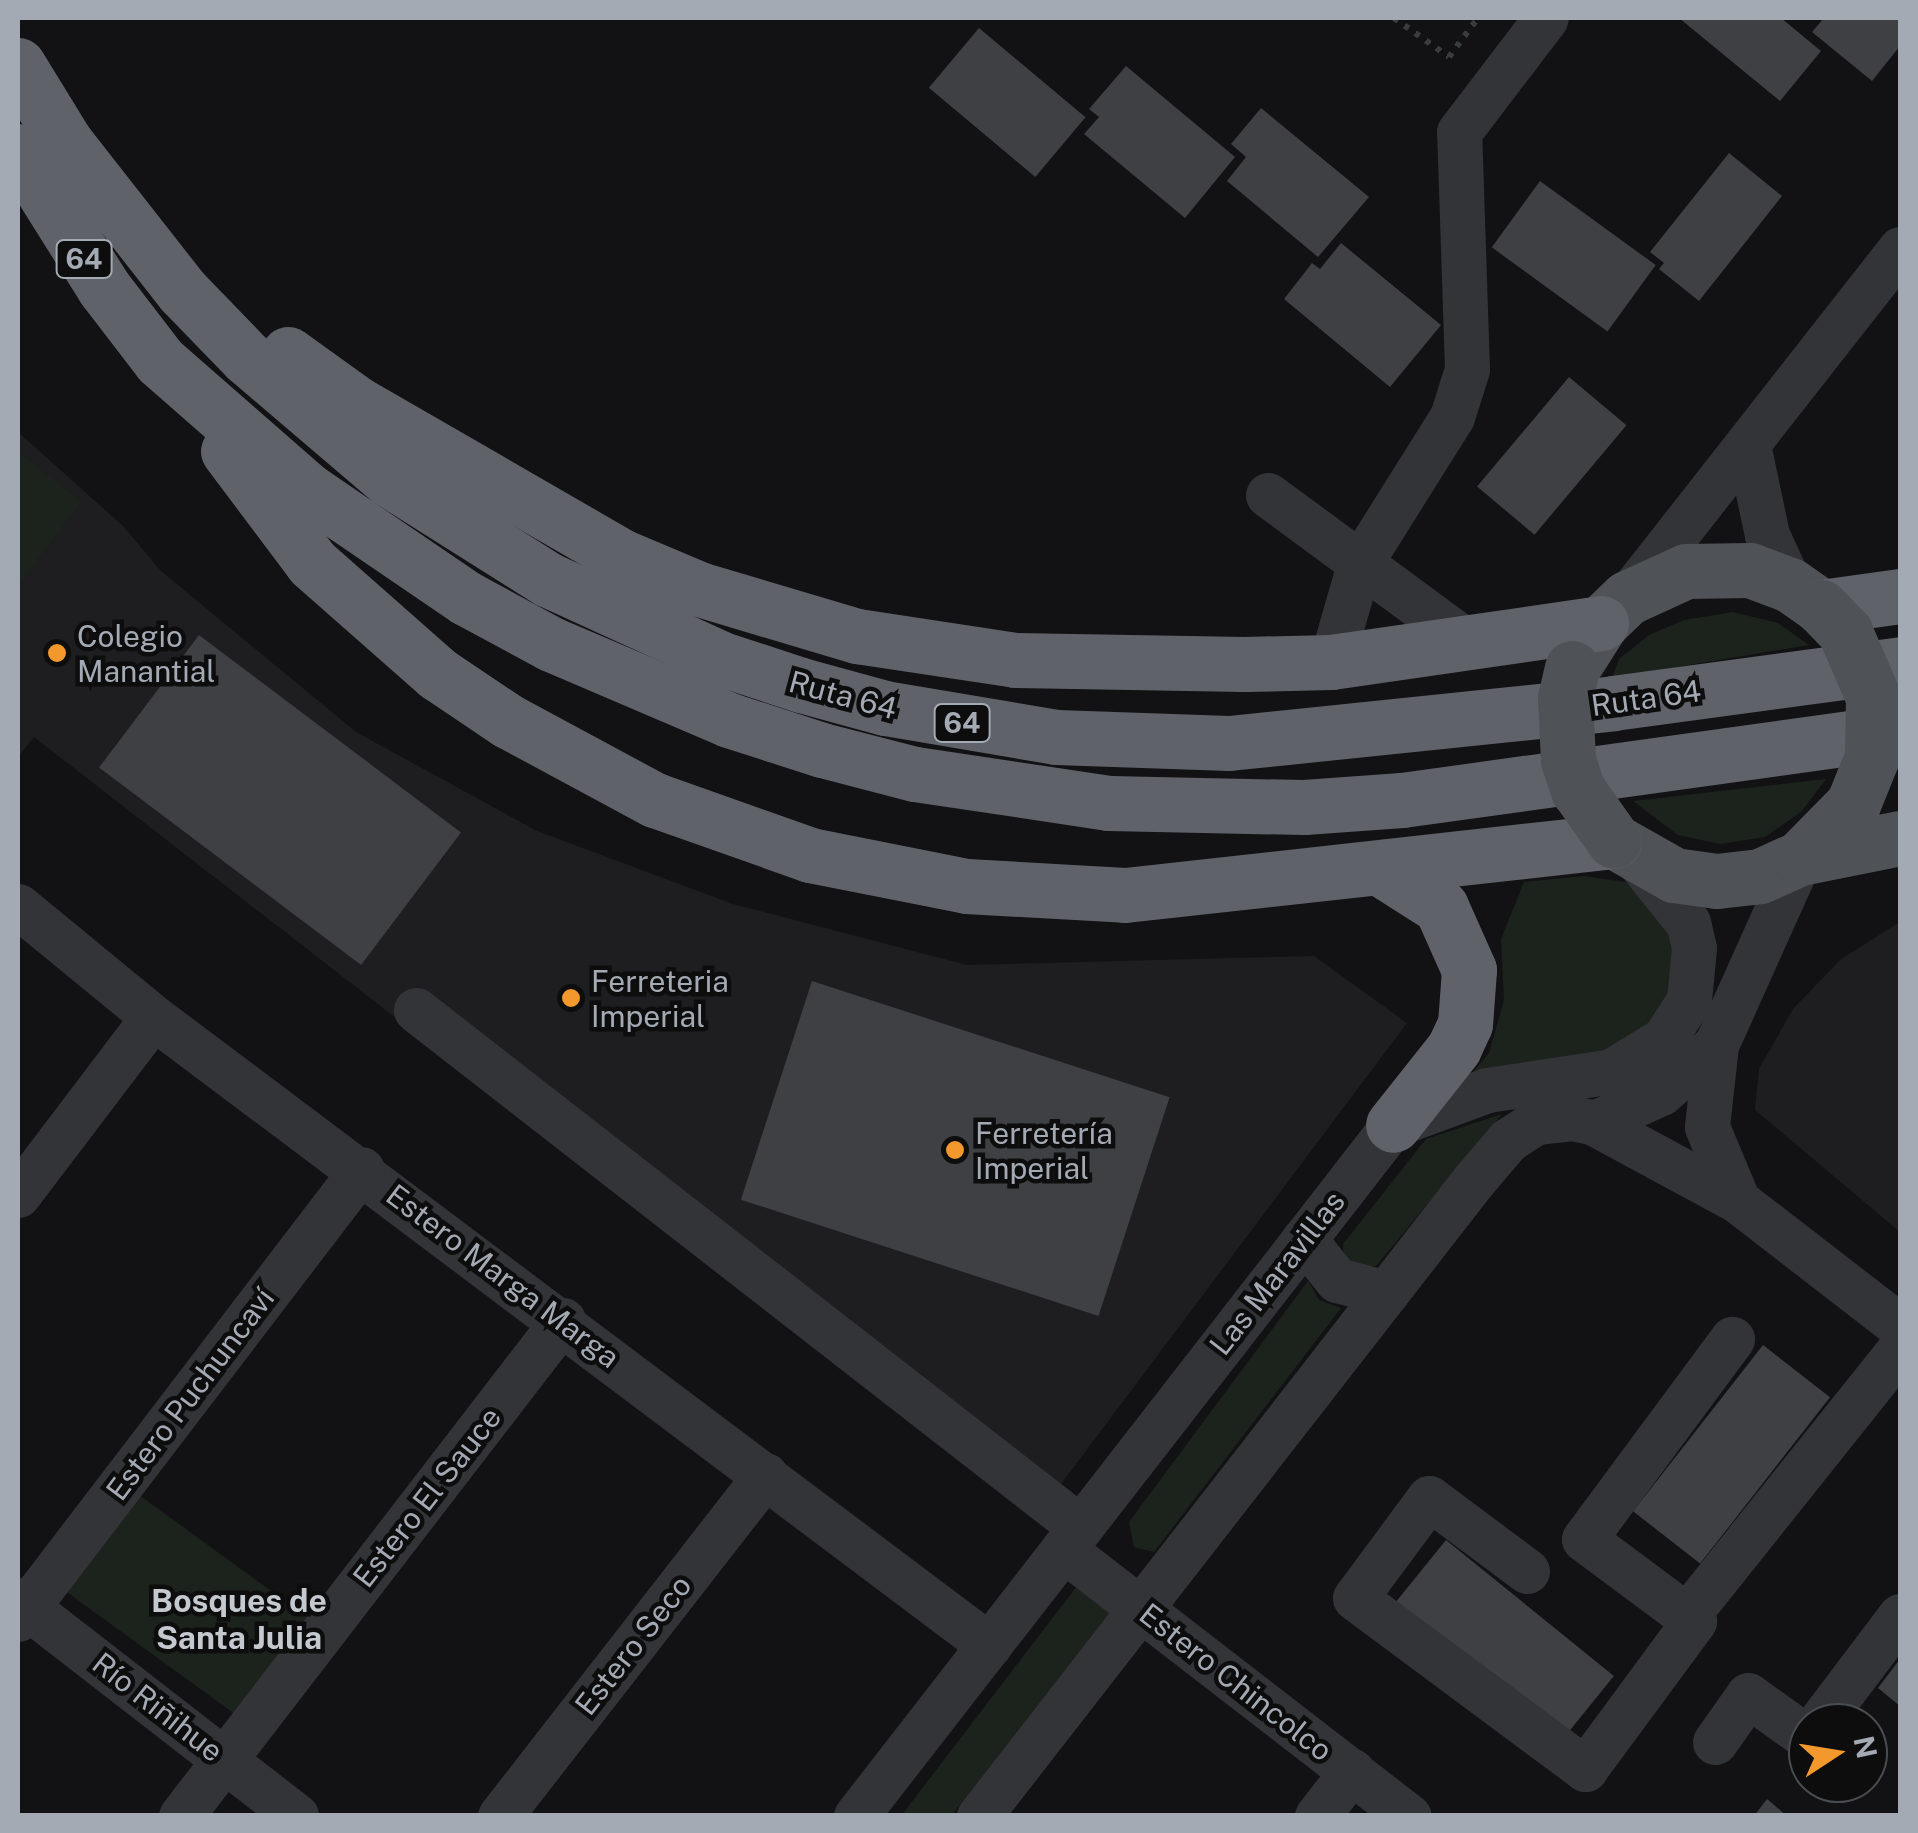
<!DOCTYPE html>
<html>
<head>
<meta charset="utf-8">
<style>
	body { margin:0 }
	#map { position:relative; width:1918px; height:1833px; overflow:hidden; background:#121214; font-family:"Public Sans",sans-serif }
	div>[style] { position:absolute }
	.built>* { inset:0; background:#1e1e20 }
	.green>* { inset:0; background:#1c231c; transform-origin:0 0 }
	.building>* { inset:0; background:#3e4044; transform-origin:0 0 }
	.path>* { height:6px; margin-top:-3px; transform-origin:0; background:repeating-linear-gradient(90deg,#393c3f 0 5px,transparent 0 13px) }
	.minor>* { height:45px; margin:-22.5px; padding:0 22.5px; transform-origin:22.5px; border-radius:22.5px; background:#333438 }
	.major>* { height:55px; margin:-27.5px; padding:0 27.5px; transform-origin:27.5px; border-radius:27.5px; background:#4f5257 }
	.highway>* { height:55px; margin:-27.5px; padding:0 27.5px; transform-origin:27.5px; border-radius:27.5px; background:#5f6369 }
	.major-bridge>* { height:55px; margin:-27.5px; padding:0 27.5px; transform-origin:27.5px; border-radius:27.5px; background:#4f5257 }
	.dots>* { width:28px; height:28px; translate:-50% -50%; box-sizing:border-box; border:5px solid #0d0d0e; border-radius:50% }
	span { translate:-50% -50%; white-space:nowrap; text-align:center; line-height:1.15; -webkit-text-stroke:9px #0d0d0e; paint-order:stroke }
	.shield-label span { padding:2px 8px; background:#0d0d0e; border:2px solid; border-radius:8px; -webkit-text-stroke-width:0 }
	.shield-label { font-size:28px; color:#a3aab4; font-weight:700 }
	.poi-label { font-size:30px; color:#a3aab4 }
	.left { translate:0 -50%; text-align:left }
	.street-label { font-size:30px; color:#a3aab4 }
	.neighbourhood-label { font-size:32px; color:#c4c9d0; font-weight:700 }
	.frame { position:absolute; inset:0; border:20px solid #a3aab4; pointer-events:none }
	.north { position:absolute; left:1788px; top:1703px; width:100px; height:100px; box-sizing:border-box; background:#0d0d0e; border:2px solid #494c50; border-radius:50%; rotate:78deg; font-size:28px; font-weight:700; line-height:40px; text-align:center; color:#a3aab4 }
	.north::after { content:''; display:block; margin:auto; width:35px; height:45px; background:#f2982c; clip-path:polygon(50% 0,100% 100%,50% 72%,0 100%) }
</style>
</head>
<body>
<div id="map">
	<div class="built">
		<i style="clip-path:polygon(18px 432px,123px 526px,161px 571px,356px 732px,537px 831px,733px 904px,967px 965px,1314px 956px,1407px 1023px,1037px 1516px,34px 737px,18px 757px)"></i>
		<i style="clip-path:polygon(1900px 922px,1900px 1232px,1755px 1110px,1759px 1069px,1793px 1009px,1841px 959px)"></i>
	</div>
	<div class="green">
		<i style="clip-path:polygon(18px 452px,81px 502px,18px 585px)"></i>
		<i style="clip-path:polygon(1733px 612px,1778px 623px,1809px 645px,1612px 678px,1619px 659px,1649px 635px,1684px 620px)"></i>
		<i style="clip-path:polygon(1826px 779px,1801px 812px,1765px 837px,1720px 844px,1678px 835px,1633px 801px)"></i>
		<i style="clip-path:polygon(1584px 876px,1625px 882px,1663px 913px,1676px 968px,1669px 1003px,1645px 1038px,1608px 1055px,1462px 1085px,1489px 1053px,1504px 1000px,1501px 939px,1524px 882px)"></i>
		<i style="clip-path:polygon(1502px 1114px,1376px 1266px,1344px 1266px,1343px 1244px,1426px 1139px)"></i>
		<i style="clip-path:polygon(1308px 1281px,1319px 1300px,1341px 1308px,1154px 1552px,1134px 1547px,1129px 1522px)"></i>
		<i style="left:135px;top:1492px;width:216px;height:121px;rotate:36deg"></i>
		<i style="clip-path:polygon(1077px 1586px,1112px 1610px,952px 1815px,901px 1816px)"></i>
	</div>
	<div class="building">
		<i style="clip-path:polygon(1679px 18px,1781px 18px,1821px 51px,1780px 101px)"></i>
		<i style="clip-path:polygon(1824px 18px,1900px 18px,1900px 46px,1872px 81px,1812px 32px)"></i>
		<i style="left:979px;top:28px;width:139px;height:78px;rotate:40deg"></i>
		<i style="clip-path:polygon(1126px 66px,1235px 157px,1185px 218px,1084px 134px,1099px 117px,1089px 109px)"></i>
		<i style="clip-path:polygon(1261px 108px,1369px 197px,1318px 257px,1227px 181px,1246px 157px,1231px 144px)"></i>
		<i style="clip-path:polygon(1729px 153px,1782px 196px,1699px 301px,1659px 269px,1664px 263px,1650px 252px)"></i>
		<i style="left:1540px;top:181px;width:143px;height:82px;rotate:36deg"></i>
		<i style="clip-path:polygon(1341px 243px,1441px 325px,1390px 387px,1284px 299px,1312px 263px,1320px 269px)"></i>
		<i style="left:1569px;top:377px;width:75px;height:143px;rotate:40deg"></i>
		<i style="left:199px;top:635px;width:328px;height:166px;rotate:37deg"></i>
		<i style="left:812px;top:981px;width:376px;height:230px;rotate:18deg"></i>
		<i style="left:1763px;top:1345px;width:85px;height:211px;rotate:38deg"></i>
		<i style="left:1446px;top:1540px;width:216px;height:81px;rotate:39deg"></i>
		<i style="clip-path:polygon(1900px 1659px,1900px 1706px,1878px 1688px)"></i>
		<i style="clip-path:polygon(1767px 1799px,1787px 1816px,1754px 1816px)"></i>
	</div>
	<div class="path">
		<i style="left:1394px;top:18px;width:67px;rotate:35.3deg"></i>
		<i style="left:1449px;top:57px;width:49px;rotate:-53.4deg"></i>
	</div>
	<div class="minor">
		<i style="left:1749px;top:449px;width:88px;rotate:78.2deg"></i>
		<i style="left:1767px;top:535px;width:55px;rotate:65.3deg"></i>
		<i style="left:1268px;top:495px;width:251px;rotate:36.4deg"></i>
		<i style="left:1628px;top:596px;width:441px;rotate:-51.9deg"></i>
		<i style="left:1331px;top:662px;width:101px;rotate:-73.9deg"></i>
		<i style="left:1359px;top:565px;width:175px;rotate:-57.9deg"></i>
		<i style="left:1452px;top:417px;width:50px;rotate:-72.6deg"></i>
		<i style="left:1467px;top:369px;width:237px;rotate:-91.9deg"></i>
		<i style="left:1459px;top:132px;width:143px;rotate:-52.7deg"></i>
		<i style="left:18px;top:906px;width:175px;rotate:39.4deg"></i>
		<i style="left:153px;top:1017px;width:1046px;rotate:36.91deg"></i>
		<i style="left:416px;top:1010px;width:842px;rotate:37.9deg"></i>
		<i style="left:1716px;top:1045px;width:82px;rotate:96.3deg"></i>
		<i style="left:1707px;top:1127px;width:80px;rotate:67.3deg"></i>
		<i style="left:1594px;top:1123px;width:73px;rotate:-24.1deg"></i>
		<i style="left:1661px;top:1093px;width:73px;rotate:-41.1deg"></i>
		<i style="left:1716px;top:1045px;width:205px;rotate:-65.8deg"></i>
		<i style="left:18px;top:1195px;width:223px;rotate:-52.8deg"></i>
		<i style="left:1304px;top:1239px;width:53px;rotate:51.2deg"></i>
		<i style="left:1337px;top:1280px;width:51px;rotate:14.9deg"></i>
		<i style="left:1063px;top:1549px;width:437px;rotate:37.7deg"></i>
		<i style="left:1527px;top:1571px;width:122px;rotate:-143.3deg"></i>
		<i style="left:1429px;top:1498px;width:124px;rotate:126.5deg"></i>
		<i style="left:1355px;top:1598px;width:287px;rotate:36.6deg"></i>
		<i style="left:1585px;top:1769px;width:184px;rotate:-53.6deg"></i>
		<i style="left:1694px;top:1621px;width:137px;rotate:-143.3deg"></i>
		<i style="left:1584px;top:1539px;width:249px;rotate:-53.5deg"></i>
		<i style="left:1701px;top:1598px;width:319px;rotate:-51.4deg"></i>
		<i style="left:18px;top:1600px;width:352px;rotate:37.8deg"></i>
		<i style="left:18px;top:1619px;width:566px;rotate:-52.6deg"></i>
		<i style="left:1819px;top:1723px;width:134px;rotate:-52.9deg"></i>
		<i style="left:1715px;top:1742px;width:57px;rotate:-54.9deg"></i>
		<i style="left:1748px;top:1695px;width:74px;rotate:35.6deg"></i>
		<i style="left:181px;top:1816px;width:626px;rotate:-52.4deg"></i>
		<i style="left:500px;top:1816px;width:432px;rotate:-52.1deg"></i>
		<i style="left:856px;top:1816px;width:875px;rotate:-52.15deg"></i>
		<i style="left:1393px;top:1125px;width:100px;rotate:-20.4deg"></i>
		<i style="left:1487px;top:1090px;width:126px;rotate:-8.6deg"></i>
		<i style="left:1612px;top:1071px;width:61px;rotate:-31.6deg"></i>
		<i style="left:1664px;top:1039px;width:46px;rotate:-57.3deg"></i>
		<i style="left:1689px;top:1000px;width:52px;rotate:-84.5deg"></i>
		<i style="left:1694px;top:948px;width:26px;rotate:-103deg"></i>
		<i style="left:1688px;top:923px;width:85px;rotate:-128.8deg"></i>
		<i style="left:979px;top:1816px;width:806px;rotate:-52.11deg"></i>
		<i style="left:1474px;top:1180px;width:52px;rotate:-49.6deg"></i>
		<i style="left:1508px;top:1140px;width:33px;rotate:-33deg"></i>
		<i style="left:1536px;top:1122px;width:37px;rotate:-6deg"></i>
		<i style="left:1573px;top:1118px;width:22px;rotate:13deg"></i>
		<i style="left:1594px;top:1123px;width:164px;rotate:28.4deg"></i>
		<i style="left:1738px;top:1201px;width:205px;rotate:37.7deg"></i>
		<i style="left:1317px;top:1816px;width:57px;rotate:-52.1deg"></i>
	</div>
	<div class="major">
		<i style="left:1577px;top:661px;width:45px;rotate:-57.7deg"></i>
		<i style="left:1601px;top:623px;width:36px;rotate:-44deg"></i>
		<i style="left:1627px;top:598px;width:65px;rotate:-24.6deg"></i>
		<i style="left:1686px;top:571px;width:64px;rotate:-0.9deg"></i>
		<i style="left:1750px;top:570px;width:43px;rotate:20.6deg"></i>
		<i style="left:1790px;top:585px;width:38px;rotate:35deg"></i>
		<i style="left:1614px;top:841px;width:69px;rotate:29.5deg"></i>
		<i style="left:1674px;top:875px;width:43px;rotate:7.9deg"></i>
		<i style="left:1717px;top:881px;width:43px;rotate:-6.6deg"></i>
		<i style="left:1760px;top:876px;width:44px;rotate:-24.2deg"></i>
		<i style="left:1800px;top:858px;width:76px;rotate:-45.5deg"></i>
		<i style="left:1800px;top:858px;width:102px;rotate:-11.3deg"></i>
	</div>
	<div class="highway">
		<i style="left:18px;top:65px;width:92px;rotate:58.4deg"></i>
		<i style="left:66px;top:143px;width:188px;rotate:51.9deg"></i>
		<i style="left:182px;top:291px;width:93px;rotate:45.9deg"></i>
		<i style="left:247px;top:358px;width:188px;rotate:40.5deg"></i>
		<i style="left:390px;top:480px;width:188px;rotate:32.2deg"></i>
		<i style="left:549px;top:580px;width:187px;rotate:24.6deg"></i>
		<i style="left:719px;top:658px;width:86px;rotate:18.2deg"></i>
		<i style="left:801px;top:685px;width:87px;rotate:15.3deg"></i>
		<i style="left:885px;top:708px;width:173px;rotate:9.6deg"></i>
		<i style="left:1056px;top:737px;width:173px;rotate:2deg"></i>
		<i style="left:1229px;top:743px;width:386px;rotate:-5.9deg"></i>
		<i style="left:1613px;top:703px;width:290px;rotate:-7.7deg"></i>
		<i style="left:18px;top:151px;width:162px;rotate:57.9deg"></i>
		<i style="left:104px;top:288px;width:92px;rotate:52.5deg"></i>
		<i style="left:160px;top:361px;width:194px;rotate:41.2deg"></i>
		<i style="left:306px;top:489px;width:194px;rotate:34.3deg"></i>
		<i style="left:466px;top:598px;width:97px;rotate:28.4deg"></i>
		<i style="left:551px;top:644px;width:194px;rotate:23.1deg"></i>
		<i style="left:729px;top:720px;width:98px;rotate:17.9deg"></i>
		<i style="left:822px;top:750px;width:96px;rotate:14.5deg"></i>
		<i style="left:915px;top:774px;width:196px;rotate:8.5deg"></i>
		<i style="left:1109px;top:803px;width:195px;rotate:1.2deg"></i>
		<i style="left:1304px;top:807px;width:98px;rotate:-4.1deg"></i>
		<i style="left:1402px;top:800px;width:503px;rotate:-7.89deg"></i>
		<i style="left:288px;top:354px;width:84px;rotate:35.8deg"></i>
		<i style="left:356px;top:403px;width:306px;rotate:30deg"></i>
		<i style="left:621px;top:556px;width:85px;rotate:22.9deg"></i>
		<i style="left:699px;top:589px;width:165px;rotate:16.6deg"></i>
		<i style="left:857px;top:636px;width:160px;rotate:8.6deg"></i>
		<i style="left:1015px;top:660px;width:229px;rotate:1deg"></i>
		<i style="left:1244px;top:664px;width:87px;rotate:-1.3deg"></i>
		<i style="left:1331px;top:662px;width:273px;rotate:-8.2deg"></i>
		<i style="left:228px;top:451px;width:140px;rotate:53.1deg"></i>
		<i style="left:312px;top:563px;width:168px;rotate:41.4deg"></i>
		<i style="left:438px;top:674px;width:84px;rotate:33.9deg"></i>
		<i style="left:508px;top:721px;width:167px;rotate:28.3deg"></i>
		<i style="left:655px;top:800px;width:164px;rotate:19.5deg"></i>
		<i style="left:810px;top:855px;width:159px;rotate:11.2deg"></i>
		<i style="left:966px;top:886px;width:159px;rotate:3.2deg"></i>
		<i style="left:1125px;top:895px;width:492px;rotate:-6.3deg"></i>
		<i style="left:1821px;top:607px;width:80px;rotate:-7.9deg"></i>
		<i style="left:1383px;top:870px;width:69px;rotate:32.5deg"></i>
		<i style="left:1441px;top:907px;width:69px;rotate:66deg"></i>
		<i style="left:1469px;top:970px;width:54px;rotate:94.2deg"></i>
		<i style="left:1465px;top:1024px;width:26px;rotate:115deg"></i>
		<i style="left:1454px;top:1048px;width:98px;rotate:128.4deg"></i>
	</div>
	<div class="major-bridge">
		<i style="left:1821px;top:607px;width:35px;rotate:46deg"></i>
		<i style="left:1845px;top:632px;width:71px;rotate:66.7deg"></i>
		<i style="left:1873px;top:697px;width:60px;rotate:91deg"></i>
		<i style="left:1872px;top:757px;width:51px;rotate:112deg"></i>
		<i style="left:1572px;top:668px;width:31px;rotate:103deg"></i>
		<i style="left:1565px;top:698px;width:62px;rotate:87.2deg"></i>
		<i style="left:1568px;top:760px;width:32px;rotate:72deg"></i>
		<i style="left:1578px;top:790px;width:62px;rotate:54.8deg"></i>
	</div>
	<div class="dots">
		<i style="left:57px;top:653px;background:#f2982c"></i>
		<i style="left:571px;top:998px;background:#f2982c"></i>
		<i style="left:955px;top:1150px;background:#f2982c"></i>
	</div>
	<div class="shield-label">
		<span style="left:84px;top:259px">64</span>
		<span style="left:962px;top:723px">64</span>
	</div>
	<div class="poi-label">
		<span class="left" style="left:77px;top:653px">Colegio<br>Manantial</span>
		<span class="left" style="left:591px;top:998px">Ferreteria<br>Imperial</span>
		<span class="left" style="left:975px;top:1150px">Ferretería<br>Imperial</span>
	</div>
	<div class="street-label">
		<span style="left:843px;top:695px;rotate:15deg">Ruta 64</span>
		<span style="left:1646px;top:698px;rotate:-8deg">Ruta 64</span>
		<span style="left:1277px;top:1273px;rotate:-52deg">Las Maravillas</span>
		<span style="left:503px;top:1276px;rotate:37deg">Estero Marga Marga</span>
		<span style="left:190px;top:1394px;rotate:-53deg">Estero Puchuncaví</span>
		<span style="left:427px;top:1497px;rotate:-52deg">Estero El Sauce</span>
		<span style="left:633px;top:1645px;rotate:-52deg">Estero Seco</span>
		<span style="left:1236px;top:1682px;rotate:38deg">Estero Chincolco</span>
		<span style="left:158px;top:1707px;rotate:38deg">Río Riñihue</span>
	</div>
	<div class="neighbourhood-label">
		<span style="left:239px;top:1620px">Bosques de<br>Santa Julia</span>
	</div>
	<div class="frame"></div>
	<div class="north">N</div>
</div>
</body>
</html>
